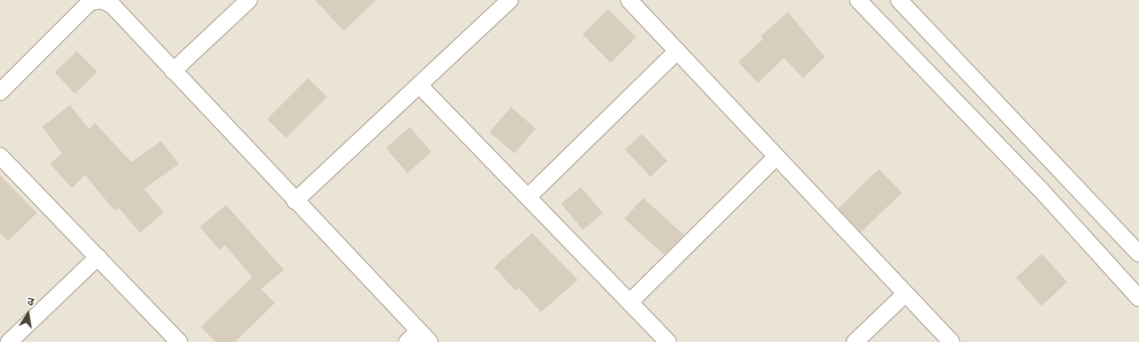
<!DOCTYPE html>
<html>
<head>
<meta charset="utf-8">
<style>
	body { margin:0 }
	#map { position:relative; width:1139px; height:342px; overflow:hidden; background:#f6f2e9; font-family:Signika,"Noto Sans Devanagari",sans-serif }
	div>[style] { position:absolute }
	.residential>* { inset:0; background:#eae4d7; transform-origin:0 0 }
	.building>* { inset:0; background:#d8cebe; transform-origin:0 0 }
	.roads { filter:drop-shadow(1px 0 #c2baab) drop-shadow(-1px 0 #c2baab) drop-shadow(0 1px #c2baab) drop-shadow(0 -1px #c2baab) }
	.street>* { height:16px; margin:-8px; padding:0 8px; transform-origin:8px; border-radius:8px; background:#fff }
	span { translate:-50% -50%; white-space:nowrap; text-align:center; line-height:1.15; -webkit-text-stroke:3px #fff; paint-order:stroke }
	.north { position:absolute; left:8px; top:294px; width:40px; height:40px; -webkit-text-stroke:3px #fff; paint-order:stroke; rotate:12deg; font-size:11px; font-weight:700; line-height:16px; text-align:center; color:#4a4337 }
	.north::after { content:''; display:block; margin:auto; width:14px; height:18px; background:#4a4337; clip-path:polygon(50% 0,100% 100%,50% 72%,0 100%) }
</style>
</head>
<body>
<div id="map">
	<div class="residential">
		<i style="left:0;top:0;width:1139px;height:342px"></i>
	</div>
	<div class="building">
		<i style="clip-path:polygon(315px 0,376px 0,344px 31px)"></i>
		<i style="left:608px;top:9px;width:40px;height:36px;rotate:45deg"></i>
		<i style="clip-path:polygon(788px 12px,825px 57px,803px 78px,784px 58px,758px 83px,738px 62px,763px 39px,761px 36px)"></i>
		<i style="left:77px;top:51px;width:29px;height:31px;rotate:46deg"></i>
		<i style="left:308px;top:78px;width:27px;height:58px;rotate:45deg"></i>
		<i style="clip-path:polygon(70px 105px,89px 129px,95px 123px,131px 162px,161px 141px,179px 164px,144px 189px,164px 212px,140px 233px,119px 208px,115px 211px,85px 175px,72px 188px,50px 164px,62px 153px,42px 127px)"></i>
		<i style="left:511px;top:107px;width:33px;height:33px;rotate:41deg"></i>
		<i style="left:410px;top:127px;width:33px;height:32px;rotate:49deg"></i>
		<i style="left:642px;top:134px;width:37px;height:23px;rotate:47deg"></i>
		<i style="left:879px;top:169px;width:33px;height:57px;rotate:46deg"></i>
		<i style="clip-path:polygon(0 175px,37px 213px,8px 241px,0 233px)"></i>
		<i style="left:581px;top:187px;width:34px;height:26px;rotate:50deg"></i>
		<i style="left:643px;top:198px;width:55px;height:28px;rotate:42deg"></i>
		<i style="clip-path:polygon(226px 205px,284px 270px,261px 289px,275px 303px,235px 342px,216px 342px,201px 327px,252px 277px,225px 245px,219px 250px,200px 227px)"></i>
		<i style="clip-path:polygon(532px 233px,578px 280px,541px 312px,519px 288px,516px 291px,494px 267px)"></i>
		<i style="left:1042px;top:254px;width:38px;height:35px;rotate:48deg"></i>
	</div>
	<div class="roads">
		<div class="street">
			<i style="left:629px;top:0;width:470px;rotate:46.7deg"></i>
			<i style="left:858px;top:0;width:262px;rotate:46.1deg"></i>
			<i style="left:1040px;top:189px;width:147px;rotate:47.8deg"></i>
			<i style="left:899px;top:0;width:349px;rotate:46.6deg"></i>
			<i style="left:173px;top:71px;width:104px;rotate:-43.1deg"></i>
			<i style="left:419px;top:85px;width:358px;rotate:45.9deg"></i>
			<i style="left:0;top:92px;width:127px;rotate:-45deg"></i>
			<i style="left:90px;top:2px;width:11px;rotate:-10deg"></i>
			<i style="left:101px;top:0;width:12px;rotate:24deg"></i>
			<i style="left:112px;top:5px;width:463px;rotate:46.7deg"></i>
			<i style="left:0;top:156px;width:258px;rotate:46.1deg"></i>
			<i style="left:528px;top:197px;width:209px;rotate:-44.4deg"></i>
			<i style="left:295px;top:201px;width:294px;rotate:-43.1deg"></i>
			<i style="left:630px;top:302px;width:206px;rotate:-44.8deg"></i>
			<i style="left:9px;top:342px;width:123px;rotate:-43.7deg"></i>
			<i style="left:407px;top:342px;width:16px;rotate:-43deg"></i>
			<i style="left:855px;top:342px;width:69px;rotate:-43.8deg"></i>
		</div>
	</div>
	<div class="north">उ</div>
</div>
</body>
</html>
